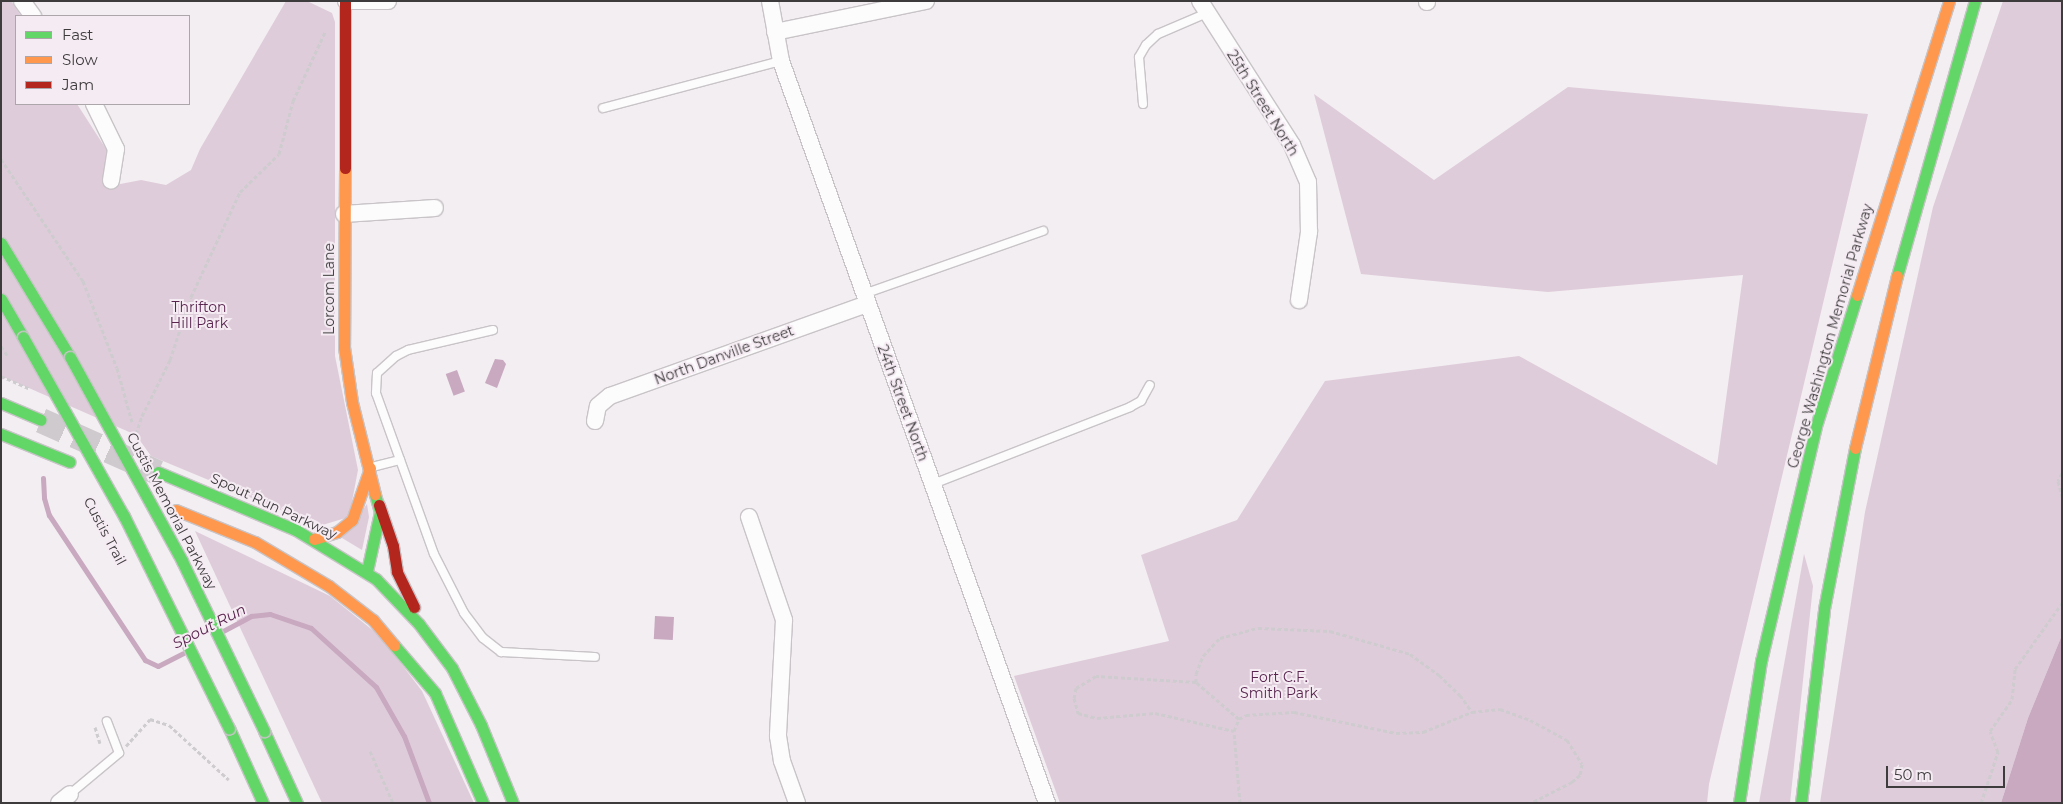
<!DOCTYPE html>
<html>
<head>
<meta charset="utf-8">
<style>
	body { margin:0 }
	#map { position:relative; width:2063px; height:804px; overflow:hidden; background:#f3eef2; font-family:Montserrat,sans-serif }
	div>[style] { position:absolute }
	.green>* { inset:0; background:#dfccda }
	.water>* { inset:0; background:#c8a9c0; transform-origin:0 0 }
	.stream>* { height:5px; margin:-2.5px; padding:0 2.5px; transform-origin:2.5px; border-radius:2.5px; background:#c8a9c0 }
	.primary-tunnel>* { height:25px; margin-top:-12.5px; transform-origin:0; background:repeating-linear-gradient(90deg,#cfcace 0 25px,transparent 0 37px) }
	.path>* { height:3px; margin-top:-1.5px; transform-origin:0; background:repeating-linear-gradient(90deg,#ceccce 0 4px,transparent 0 6.5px) }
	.roads { filter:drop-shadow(1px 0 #c8c4c7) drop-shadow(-1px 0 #c8c4c7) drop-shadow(0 1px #c8c4c7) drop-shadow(0 -1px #c8c4c7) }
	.lane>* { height:8px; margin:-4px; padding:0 4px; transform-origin:4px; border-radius:4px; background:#fdfcfd }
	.street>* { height:16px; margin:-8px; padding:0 8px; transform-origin:8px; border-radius:8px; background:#fdfcfd }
	.fast>* { height:11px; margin:-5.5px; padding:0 5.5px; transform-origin:5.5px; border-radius:5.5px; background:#63d668 }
	.slow>* { height:11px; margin:-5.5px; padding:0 5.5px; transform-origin:5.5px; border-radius:5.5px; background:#ff974d }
	.jam>* { height:11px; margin:-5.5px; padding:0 5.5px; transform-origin:5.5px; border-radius:5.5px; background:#b3261e }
	.path-bridge>* { height:3px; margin-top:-1.5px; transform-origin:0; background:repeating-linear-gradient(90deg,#ceccce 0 4px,transparent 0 6.5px) }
	.bridges { filter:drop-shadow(1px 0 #c8c4c7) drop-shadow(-1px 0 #c8c4c7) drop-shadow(0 1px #c8c4c7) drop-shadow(0 -1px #c8c4c7) }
	.fast-bridge>* { height:11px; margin:-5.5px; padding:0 5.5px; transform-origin:5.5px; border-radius:5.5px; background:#63d668 }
	span { translate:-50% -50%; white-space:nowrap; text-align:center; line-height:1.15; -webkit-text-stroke:4px #f5ecf3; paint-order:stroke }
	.street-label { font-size:14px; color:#3e3b3d }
	.park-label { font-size:14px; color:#59254f }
	.water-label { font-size:15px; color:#58234d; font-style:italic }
	.frame { position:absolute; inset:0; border:2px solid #3e3b3d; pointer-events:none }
	.legend { position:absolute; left:15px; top:15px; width:175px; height:90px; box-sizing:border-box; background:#f5ecf3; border:1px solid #aca5aa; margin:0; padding:6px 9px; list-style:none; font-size:15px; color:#3e3b3d }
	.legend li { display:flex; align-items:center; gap:10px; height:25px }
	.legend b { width:25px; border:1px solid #aca5aa }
	.scale { position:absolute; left:1886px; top:766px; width:119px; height:22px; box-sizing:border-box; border:2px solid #3e3b3d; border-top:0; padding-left:6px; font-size:15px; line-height:18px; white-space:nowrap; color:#3e3b3d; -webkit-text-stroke:4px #f5ecf3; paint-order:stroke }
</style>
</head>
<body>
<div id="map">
	<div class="green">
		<i style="clip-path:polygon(1px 1px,11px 1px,21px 16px,16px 16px,16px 104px,77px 104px,108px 152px,110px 186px,141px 180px,166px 185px,191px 170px,200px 149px,286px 1px,307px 1px,332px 13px,335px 22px,335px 356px,358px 470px,349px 517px,319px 526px,151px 456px,136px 435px,6px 378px,1px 380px)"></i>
		<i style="clip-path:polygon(2003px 1px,2062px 1px,2062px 635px,2028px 718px,2001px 803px,1820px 803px,1865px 512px,1933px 207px)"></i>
		<i style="clip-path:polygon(1568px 87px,1868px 114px,1709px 784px,1707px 803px,1060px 803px,1014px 676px,1169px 641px,1141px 555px,1237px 520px,1325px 381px,1519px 356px,1717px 465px,1743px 275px,1548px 292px,1361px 274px,1314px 94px,1434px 180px)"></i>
		<i style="clip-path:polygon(367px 504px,369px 517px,362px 550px,342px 538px)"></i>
		<i style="clip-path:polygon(195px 531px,330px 596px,380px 636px,422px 691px,474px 803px,322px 803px)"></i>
		<i style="clip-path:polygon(1804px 554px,1813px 586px,1790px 803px,1759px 803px)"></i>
	</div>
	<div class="water">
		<i style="clip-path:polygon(495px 359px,503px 360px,506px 364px,497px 388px,485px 383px)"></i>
		<i style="left:457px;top:370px;width:23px;height:12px;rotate:70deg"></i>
		<i style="left:655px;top:616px;width:19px;height:23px;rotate:3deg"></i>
		<i style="clip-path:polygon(2062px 635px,2062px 803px,2001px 803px,2028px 718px)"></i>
	</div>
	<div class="stream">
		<i style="left:43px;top:478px;width:20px;rotate:87deg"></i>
		<i style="left:44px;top:498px;width:18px;rotate:74deg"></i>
		<i style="left:49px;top:515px;width:174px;rotate:56.5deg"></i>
		<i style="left:145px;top:660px;width:14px;rotate:25deg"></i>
		<i style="left:158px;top:666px;width:28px;rotate:-27deg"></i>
		<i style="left:223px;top:631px;width:32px;rotate:-28deg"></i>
		<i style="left:251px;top:616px;width:19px;rotate:-6deg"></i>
		<i style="left:270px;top:614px;width:43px;rotate:18.9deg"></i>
		<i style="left:311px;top:628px;width:88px;rotate:42.2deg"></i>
		<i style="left:376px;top:687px;width:56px;rotate:60.3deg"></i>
		<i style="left:404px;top:736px;width:72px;rotate:69.5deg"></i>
	</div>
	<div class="primary-tunnel">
		<i style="left:41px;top:420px;width:128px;rotate:24deg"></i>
	</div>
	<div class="path">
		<i style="left:1px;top:159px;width:147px;rotate:56.1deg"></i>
		<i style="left:83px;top:281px;width:93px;rotate:68.7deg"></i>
		<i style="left:117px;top:368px;width:56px;rotate:74.5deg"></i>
		<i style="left:1px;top:376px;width:30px;rotate:24deg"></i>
		<i style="left:136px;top:434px;width:19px;rotate:-72deg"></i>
		<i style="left:142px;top:416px;width:63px;rotate:-63.4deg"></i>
		<i style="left:170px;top:360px;width:66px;rotate:-71.6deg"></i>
		<i style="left:191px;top:297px;width:116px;rotate:-65deg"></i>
		<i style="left:240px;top:192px;width:54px;rotate:-44.3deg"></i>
		<i style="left:279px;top:154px;width:55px;rotate:-75.2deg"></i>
		<i style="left:293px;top:101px;width:78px;rotate:-65.1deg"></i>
		<i style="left:2062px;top:473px;width:9px;rotate:117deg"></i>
		<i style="left:2058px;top:481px;width:16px;rotate:75deg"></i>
		<i style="left:1196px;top:682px;width:100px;rotate:-176.6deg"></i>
		<i style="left:1096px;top:676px;width:23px;rotate:149deg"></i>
		<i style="left:1076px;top:688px;width:10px;rotate:101deg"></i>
		<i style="left:1074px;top:698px;width:16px;rotate:75deg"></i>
		<i style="left:1078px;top:713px;width:20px;rotate:15deg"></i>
		<i style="left:1097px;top:718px;width:58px;rotate:-4.9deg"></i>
		<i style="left:1155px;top:713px;width:81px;rotate:12.8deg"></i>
		<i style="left:1239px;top:719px;width:57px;rotate:-139.3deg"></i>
		<i style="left:1196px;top:682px;width:8px;rotate:-90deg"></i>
		<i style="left:1196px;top:674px;width:19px;rotate:-69deg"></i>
		<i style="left:1203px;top:656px;width:25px;rotate:-47deg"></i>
		<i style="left:1220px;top:638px;width:39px;rotate:-15deg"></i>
		<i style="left:1258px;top:628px;width:72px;rotate:2.4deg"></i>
		<i style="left:1330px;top:631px;width:83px;rotate:16deg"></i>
		<i style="left:1410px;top:654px;width:36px;rotate:36deg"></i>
		<i style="left:1439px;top:675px;width:29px;rotate:44deg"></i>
		<i style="left:1460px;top:695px;width:21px;rotate:55deg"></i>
		<i style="left:95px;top:727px;width:17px;rotate:73deg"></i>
		<i style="left:126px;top:746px;width:36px;rotate:-48deg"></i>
		<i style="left:150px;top:719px;width:20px;rotate:18deg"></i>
		<i style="left:169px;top:725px;width:81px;rotate:42.5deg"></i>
		<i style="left:370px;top:751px;width:57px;rotate:66.1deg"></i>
		<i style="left:1240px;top:803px;width:72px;rotate:-94.8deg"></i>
		<i style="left:1234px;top:731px;width:13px;rotate:-67deg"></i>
		<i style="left:1239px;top:719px;width:8px;rotate:-30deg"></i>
		<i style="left:1246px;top:715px;width:48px;rotate:-3.6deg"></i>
		<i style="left:1294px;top:712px;width:104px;rotate:11.6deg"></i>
		<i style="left:1396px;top:733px;width:27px;rotate:-2deg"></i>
		<i style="left:1423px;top:732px;width:53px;rotate:-22.2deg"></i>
		<i style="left:1472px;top:712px;width:28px;rotate:-6deg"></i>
		<i style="left:1500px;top:709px;width:32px;rotate:20deg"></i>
		<i style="left:1530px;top:720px;width:42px;rotate:28.4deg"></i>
		<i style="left:1567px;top:740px;width:28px;rotate:58deg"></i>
		<i style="left:1582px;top:764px;width:11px;rotate:100deg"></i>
		<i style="left:1580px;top:775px;width:11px;rotate:139deg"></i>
		<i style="left:1572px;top:782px;width:46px;rotate:152.9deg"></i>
		<i style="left:1981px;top:803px;width:54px;rotate:-71.6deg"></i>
		<i style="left:1998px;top:752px;width:22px;rotate:-111deg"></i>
		<i style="left:1990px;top:731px;width:39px;rotate:-55deg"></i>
		<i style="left:2012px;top:699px;width:30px;rotate:-84deg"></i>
		<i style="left:2015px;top:669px;width:81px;rotate:-54.5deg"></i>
	</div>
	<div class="roads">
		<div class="lane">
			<i style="left:1143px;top:104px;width:47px;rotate:-94.9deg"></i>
			<i style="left:1139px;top:57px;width:14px;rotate:-60deg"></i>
			<i style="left:1146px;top:45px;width:16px;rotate:-43deg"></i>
			<i style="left:1158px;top:34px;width:53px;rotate:-23.2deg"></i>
			<i style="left:603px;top:108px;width:184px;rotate:-14.8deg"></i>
			<i style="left:864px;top:294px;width:190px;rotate:-19.4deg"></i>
			<i style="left:493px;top:330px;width:87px;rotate:166.8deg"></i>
			<i style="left:408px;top:350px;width:13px;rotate:153deg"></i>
			<i style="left:396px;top:356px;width:25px;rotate:138deg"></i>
			<i style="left:377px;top:373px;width:20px;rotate:93deg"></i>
			<i style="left:376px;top:393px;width:171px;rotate:70.2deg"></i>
			<i style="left:434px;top:554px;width:66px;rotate:63deg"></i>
			<i style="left:464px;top:613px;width:31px;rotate:53deg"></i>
			<i style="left:483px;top:638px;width:23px;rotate:38deg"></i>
			<i style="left:501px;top:652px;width:94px;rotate:3deg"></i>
			<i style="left:372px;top:467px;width:29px;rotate:-14deg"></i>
			<i style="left:933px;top:484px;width:212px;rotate:-21.3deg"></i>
			<i style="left:1130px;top:407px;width:13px;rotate:-29deg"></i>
			<i style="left:1141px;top:401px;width:18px;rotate:-61deg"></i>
			<i style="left:70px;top:794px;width:64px;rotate:-39.9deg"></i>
			<i style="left:119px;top:753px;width:34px;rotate:-111deg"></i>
		</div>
		<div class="street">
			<i style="left:22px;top:1px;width:19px;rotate:54deg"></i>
			<i style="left:346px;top:1px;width:42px"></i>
			<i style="left:770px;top:1px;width:61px;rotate:79.6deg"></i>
			<i style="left:781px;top:61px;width:788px;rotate:70.28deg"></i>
			<i style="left:1200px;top:1px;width:171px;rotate:57.4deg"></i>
			<i style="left:1292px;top:145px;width:40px;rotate:66.6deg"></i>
			<i style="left:1308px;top:182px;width:50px;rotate:88.9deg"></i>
			<i style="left:1309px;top:232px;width:69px;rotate:98.4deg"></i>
			<i style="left:1427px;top:2px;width:1px;rotate:-90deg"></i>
			<i style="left:775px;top:32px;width:154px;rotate:-11.6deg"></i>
			<i style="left:94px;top:104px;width:50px;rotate:63.9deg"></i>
			<i style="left:116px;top:149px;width:32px;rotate:99deg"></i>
			<i style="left:344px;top:214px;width:91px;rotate:-3.8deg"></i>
			<i style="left:595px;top:421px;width:15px;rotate:-79deg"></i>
			<i style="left:598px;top:406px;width:16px;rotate:-40deg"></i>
			<i style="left:610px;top:396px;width:273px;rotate:-19.7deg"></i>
			<i style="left:749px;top:517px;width:109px;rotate:71.2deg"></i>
			<i style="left:784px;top:620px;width:116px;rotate:93deg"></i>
			<i style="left:778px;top:736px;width:25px;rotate:81deg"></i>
			<i style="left:782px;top:761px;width:45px;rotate:70.3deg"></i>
			<i style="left:59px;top:803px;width:14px;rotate:-39deg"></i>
		</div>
		<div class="fast">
			<i style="left:1px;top:243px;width:133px;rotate:58.8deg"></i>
			<i style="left:1897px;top:276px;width:286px;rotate:-74.2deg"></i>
			<i style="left:1px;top:299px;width:44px;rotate:59.9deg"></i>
			<i style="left:1px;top:403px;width:43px;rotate:23deg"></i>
			<i style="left:1px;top:434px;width:74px;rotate:22.1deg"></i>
			<i style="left:158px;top:472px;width:150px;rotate:22.8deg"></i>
			<i style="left:296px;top:530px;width:94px;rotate:31.5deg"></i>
			<i style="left:376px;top:579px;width:62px;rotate:46.3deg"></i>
			<i style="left:419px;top:624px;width:55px;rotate:53.1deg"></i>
			<i style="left:452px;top:668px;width:64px;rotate:63deg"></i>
			<i style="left:481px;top:725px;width:84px;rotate:67.7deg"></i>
			<i style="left:367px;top:571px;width:60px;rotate:-77.6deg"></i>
			<i style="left:380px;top:512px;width:19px;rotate:-106deg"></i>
			<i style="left:394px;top:645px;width:63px;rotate:49.5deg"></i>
			<i style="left:435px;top:693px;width:120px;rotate:66.4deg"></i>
			<i style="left:229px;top:728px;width:82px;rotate:65.6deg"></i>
			<i style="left:264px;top:731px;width:79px;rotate:65.4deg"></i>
			<i style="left:1739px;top:803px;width:144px;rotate:-81.2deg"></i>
			<i style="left:1761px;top:661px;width:241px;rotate:-76.8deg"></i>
			<i style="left:1816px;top:426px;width:137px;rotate:-72.6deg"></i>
			<i style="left:1801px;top:803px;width:195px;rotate:-83.2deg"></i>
			<i style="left:1824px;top:609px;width:164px;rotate:-79.1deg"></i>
		</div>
		<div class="slow">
			<i style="left:345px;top:168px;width:179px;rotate:90.3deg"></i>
			<i style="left:344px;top:347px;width:56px;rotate:81.7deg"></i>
			<i style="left:352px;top:402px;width:95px;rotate:76deg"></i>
			<i style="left:1857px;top:295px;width:308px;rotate:-72.6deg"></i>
			<i style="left:1855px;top:448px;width:177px;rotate:-76.3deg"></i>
			<i style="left:176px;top:510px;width:85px;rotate:22.1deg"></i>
			<i style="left:255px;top:542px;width:86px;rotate:30.7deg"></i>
			<i style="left:329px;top:586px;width:56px;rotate:37.7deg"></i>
			<i style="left:373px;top:620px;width:33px;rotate:50deg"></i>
			<i style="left:314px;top:539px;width:24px;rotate:-17deg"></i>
			<i style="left:337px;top:532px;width:19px;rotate:-39deg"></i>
			<i style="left:352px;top:520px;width:55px;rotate:-70.9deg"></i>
		</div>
		<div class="jam">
			<i style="left:345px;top:168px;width:167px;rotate:-90deg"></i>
			<i style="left:379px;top:505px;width:43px;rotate:71.1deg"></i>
			<i style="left:393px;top:546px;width:26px;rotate:81deg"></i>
			<i style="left:397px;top:572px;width:39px;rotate:64deg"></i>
		</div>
	</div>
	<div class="path-bridge">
		<i style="left:1px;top:346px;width:11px;rotate:56deg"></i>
		<i style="left:99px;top:519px;width:19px;rotate:62deg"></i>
	</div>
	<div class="bridges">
		<div class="fast-bridge">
			<i style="left:23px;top:337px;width:206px;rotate:60.6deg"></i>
			<i style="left:124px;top:516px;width:237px;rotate:63.7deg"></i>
			<i style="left:70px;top:357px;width:233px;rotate:61.2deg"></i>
			<i style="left:182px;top:561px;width:189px;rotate:64.2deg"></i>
		</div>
	</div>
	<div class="street-label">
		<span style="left:1263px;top:103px;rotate:58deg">25th Street North</span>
		<span style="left:329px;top:289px;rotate:-90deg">Lorcom Lane</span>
		<span style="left:1830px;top:336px;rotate:-74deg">George Washington Memorial Parkway</span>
		<span style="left:724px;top:355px;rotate:-20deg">North Danville Street</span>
		<span style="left:903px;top:403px;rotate:70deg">24th Street North</span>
		<span style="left:274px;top:506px;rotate:25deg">Spout Run Parkway</span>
		<span style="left:172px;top:511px;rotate:62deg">Custis Memorial Parkway</span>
		<span style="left:105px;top:531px;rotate:62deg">Custis Trail</span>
	</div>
	<div class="park-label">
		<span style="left:199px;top:315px">Thrifton<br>Hill Park</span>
		<span style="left:1279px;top:685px">Fort C.F.<br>Smith Park</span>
	</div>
	<div class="water-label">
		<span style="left:209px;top:626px;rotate:-27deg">Spout Run</span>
	</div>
	<div class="frame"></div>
	<ul class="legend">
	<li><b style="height:6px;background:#63d668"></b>Fast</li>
	<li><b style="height:6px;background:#ff974d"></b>Slow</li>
	<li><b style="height:6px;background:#b3261e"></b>Jam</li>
	</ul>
	<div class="scale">50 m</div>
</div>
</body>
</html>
